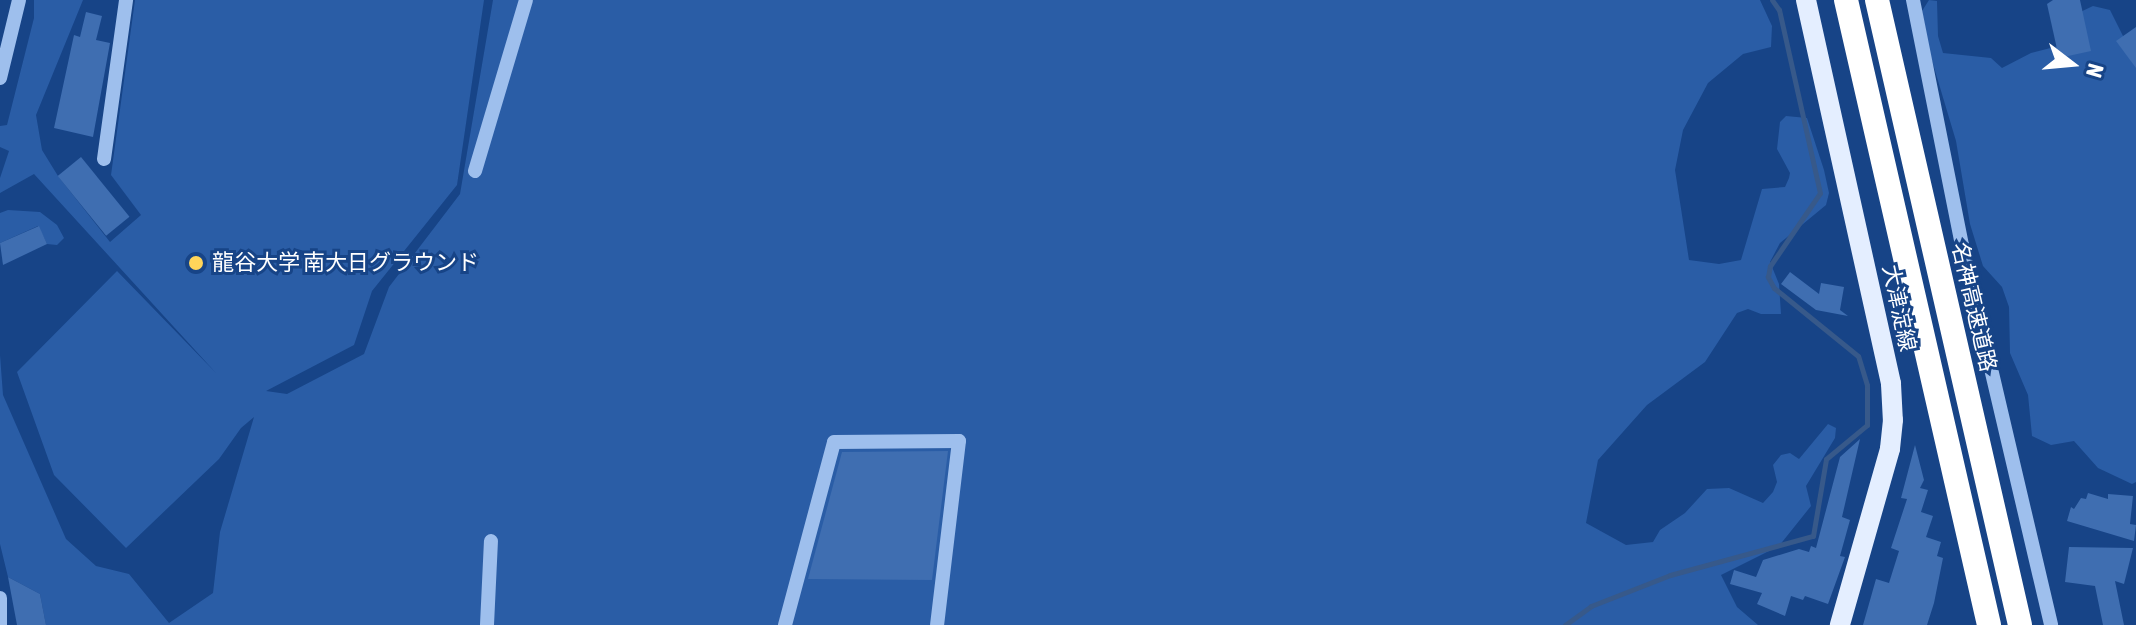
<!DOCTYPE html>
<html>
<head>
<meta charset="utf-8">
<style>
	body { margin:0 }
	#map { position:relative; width:2136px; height:625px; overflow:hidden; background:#174487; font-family:"Asap Condensed","Noto Sans JP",sans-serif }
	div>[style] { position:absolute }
	.green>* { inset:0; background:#2a5da6 }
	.stream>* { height:5px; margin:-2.5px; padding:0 2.5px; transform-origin:2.5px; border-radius:2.5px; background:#37598a }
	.building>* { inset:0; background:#3f6eb1; transform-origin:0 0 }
	.minor>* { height:14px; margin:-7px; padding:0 7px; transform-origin:7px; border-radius:7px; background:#9ebfed }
	.major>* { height:20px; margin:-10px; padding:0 10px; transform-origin:10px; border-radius:10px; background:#e4eeff }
	.highway>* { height:24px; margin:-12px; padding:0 12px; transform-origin:12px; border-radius:12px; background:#fff }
	.dots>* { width:22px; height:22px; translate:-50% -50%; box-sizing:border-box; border:4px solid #174487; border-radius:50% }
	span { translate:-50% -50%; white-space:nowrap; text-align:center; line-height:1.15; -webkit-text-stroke:6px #174487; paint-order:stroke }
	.poi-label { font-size:22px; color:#fff }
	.left { translate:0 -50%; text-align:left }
	.street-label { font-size:22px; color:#fff }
	.north { position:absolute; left:2032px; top:24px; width:80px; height:80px; -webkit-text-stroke:6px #174487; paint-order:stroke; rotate:106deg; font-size:22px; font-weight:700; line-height:32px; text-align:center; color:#fff }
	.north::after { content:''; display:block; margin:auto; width:28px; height:36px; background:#fff; clip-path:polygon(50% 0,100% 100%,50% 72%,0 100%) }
</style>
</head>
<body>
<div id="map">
	<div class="green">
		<i style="clip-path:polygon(34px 0,83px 0,36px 115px,42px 150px,58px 176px,110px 242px,141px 215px,111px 175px,135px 0,484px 0,457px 185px,372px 291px,354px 345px,266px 391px,287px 394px,364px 354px,389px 287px,460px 194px,493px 0,1760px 0,1772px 26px,1771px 47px,1743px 54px,1708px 83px,1683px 130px,1675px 170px,1689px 260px,1719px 264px,1741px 260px,1762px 189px,1785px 187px,1789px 178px,1790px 173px,1777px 149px,1780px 122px,1786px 116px,1807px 118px,1824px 170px,1829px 193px,1826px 205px,1780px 243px,1770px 262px,1779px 284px,1781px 314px,1761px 314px,1748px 309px,1737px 313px,1705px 362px,1647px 405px,1598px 460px,1586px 523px,1626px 545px,1653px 542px,1660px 530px,1685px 513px,1707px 489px,1729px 488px,1763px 503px,1773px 492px,1777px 482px,1773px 465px,1781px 455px,1790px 453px,1799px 459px,1828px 424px,1836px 428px,1835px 438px,1806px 486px,1811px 506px,1779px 546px,1721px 575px,1737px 607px,1758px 625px,46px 625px,40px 594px,8px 577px,0 544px,0 355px,3px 395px,66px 539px,96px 566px,129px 574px,169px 623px,213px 593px,220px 532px,254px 417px,241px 428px,219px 459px,126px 548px,54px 475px,17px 372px,117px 271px,216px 373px,34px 174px,0 193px,0 178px,9px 151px,0 147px,0 126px,7px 125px,34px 18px)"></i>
		<i style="clip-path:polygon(1929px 0,1937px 1px,1938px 36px,1943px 53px,1991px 58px,2002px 68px,2031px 53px,2066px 44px,2076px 14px,2093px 6px,2110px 10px,2136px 62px,2136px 482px,2132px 484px,2098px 468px,2074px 441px,2051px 445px,2032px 436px,2028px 395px,2010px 353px,2009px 307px,2002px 287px,1983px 266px,1970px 224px,1956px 141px,1930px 54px,1922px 11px)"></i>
		<i style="clip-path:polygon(8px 210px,40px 212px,57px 225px,64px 238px,57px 245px,47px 244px,38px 226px,0 243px,0 213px)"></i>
	</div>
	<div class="stream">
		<i style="left:1565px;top:625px;width:32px;rotate:-36deg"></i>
		<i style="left:1591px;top:606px;width:85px;rotate:-21.4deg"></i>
		<i style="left:1670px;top:575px;width:148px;rotate:-15.3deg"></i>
		<i style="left:1813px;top:536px;width:78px;rotate:-80.4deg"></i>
		<i style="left:1826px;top:459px;width:53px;rotate:-39.7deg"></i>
		<i style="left:1867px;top:425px;width:40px;rotate:-90deg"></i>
		<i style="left:1867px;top:385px;width:30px;rotate:-107deg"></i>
		<i style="left:1858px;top:356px;width:108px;rotate:-141deg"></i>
		<i style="left:1774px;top:288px;width:13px;rotate:-119deg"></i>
		<i style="left:1768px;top:277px;width:11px;rotate:-80deg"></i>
		<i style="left:1770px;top:266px;width:88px;rotate:-55.6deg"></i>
		<i style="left:1820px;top:193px;width:188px;rotate:-102.6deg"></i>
		<i style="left:1779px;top:10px;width:12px;rotate:-125deg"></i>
	</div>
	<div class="building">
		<i style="clip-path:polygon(2053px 0,2080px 0,2091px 51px,2059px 58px,2047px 4px)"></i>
		<i style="clip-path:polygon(86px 12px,102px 16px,96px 40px,110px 43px,93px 137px,54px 128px,74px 35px,80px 37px)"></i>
		<i style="clip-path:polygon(2136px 27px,2136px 68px,2116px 41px)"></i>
		<i style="left:81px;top:157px;width:77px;height:30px;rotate:51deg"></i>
		<i style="clip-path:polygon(39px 226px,47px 244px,3px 265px,0 243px)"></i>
		<i style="clip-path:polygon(1790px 272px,1819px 294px,1821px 283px,1844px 287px,1840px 310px,1848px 316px,1816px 310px,1781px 284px)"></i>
		<i style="clip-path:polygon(1860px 439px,1842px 517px,1850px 520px,1840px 556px,1845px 557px,1828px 604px,1805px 596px,1803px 600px,1791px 596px,1785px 616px,1757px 604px,1762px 593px,1730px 584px,1734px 570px,1756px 577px,1763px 560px,1799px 549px,1809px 552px,1811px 546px,1816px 548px,1840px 457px)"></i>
		<i style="clip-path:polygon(1915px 445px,1924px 480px,1920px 488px,1928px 490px,1921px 512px,1933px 516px,1926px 537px,1941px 542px,1937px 556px,1943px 558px,1934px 603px,1927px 625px,1863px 625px,1876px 579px,1889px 583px,1899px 551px,1891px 548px,1907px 499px,1901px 498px)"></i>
		<i style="clip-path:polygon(948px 451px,932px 580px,808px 579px,842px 452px)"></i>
		<i style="clip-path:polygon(2088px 493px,2108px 499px,2108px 494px,2133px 496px,2130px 524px,2136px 525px,2134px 541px,2067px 521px,2071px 507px,2074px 509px,2081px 498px,2086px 499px)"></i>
		<i style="clip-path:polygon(2069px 547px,2133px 548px,2124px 584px,2115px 581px,2124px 625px,2103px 625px,2095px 586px,2065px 582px)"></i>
		<i style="clip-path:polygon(8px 577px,40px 594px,46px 625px,17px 625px)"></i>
	</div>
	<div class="minor">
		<i style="left:1913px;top:0;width:250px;rotate:78.7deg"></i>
		<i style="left:1962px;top:245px;width:390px;rotate:76.8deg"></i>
		<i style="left:0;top:78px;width:80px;rotate:-76.3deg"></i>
		<i style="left:104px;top:159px;width:161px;rotate:-82.1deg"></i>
		<i style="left:475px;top:171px;width:178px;rotate:-73.4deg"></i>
		<i style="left:0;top:598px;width:27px;rotate:90deg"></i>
		<i style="left:487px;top:625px;width:84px;rotate:-87.3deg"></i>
		<i style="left:785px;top:625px;width:189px;rotate:-75deg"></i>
		<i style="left:834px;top:442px;width:125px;rotate:-0.5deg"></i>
		<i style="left:959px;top:441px;width:185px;rotate:96.8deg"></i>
	</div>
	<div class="major">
		<i style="left:1806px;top:0;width:393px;rotate:77.5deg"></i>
		<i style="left:1891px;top:384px;width:36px;rotate:87deg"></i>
		<i style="left:1893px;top:420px;width:29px;rotate:96deg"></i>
		<i style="left:1890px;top:449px;width:183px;rotate:105.9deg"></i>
	</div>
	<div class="highway">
		<i style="left:1846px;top:0;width:641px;rotate:77.11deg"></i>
		<i style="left:1877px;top:0;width:641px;rotate:77.11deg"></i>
	</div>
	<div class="dots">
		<i style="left:196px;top:263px;background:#ffd55a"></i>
	</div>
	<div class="poi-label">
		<span class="left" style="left:212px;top:263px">龍谷大学 南大日グラウンド</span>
	</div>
	<div class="street-label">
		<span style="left:1974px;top:307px;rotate:77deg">名神高速道路</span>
		<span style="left:1899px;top:308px;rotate:78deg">大津淀線</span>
	</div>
	<div class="north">N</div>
</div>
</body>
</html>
